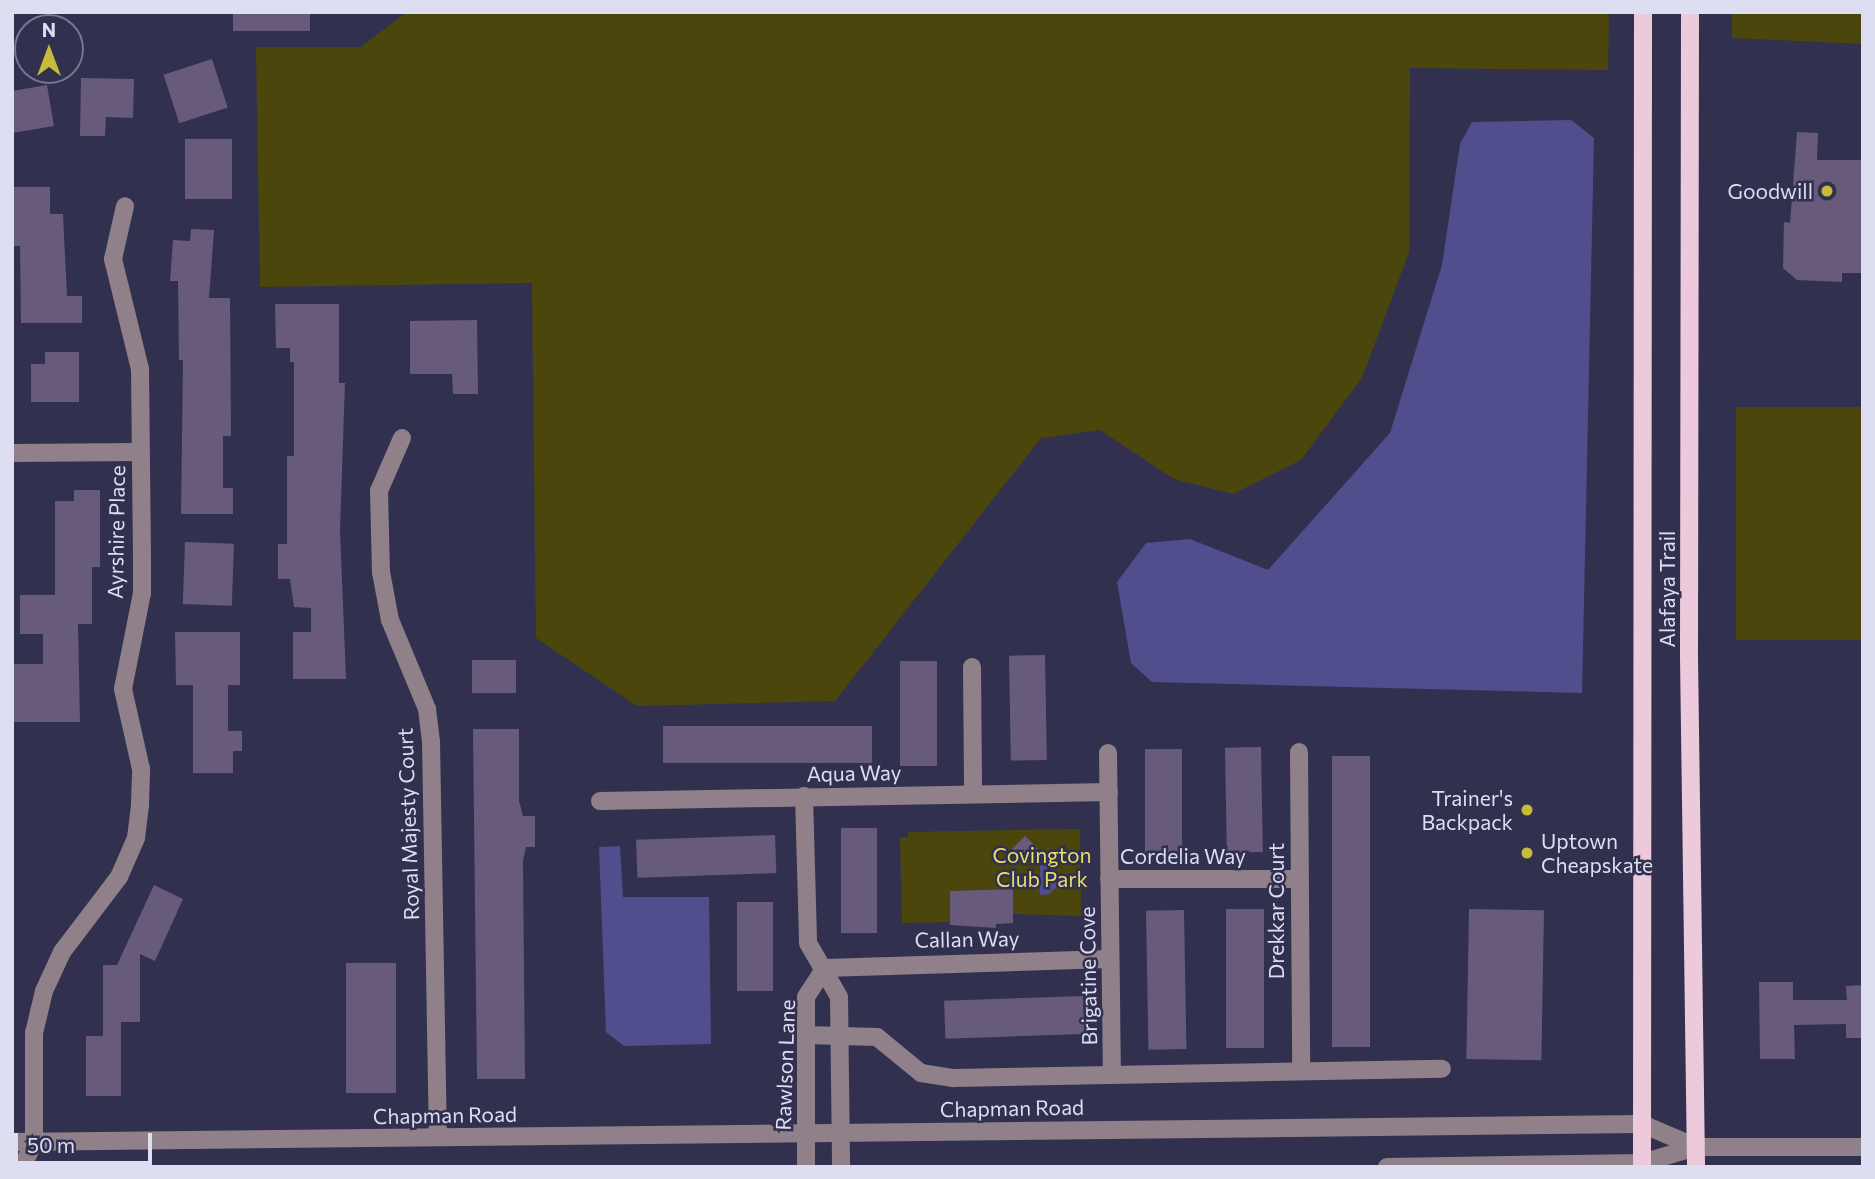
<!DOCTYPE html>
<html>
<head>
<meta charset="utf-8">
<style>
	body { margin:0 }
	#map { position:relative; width:1875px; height:1179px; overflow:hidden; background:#31314f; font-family:Commissioner,sans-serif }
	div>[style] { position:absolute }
	.green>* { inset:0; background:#4b460c; transform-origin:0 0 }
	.water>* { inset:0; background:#514e8e }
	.building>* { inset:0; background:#685a7a; transform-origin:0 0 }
	.minor>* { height:18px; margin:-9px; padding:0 9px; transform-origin:9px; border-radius:9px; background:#908089 }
	.major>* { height:18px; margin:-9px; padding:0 9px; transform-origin:9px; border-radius:9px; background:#eccadc }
	.dots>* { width:19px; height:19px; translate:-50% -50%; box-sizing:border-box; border:4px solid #31314f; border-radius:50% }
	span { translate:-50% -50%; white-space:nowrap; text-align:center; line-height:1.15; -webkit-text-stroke:5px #31314f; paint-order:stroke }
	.poi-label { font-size:21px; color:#dddef2 }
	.right { translate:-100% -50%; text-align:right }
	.left { translate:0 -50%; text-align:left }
	.street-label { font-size:21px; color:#dddef2 }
	.park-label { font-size:21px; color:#e8de6e }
	.frame { position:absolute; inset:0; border:14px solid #dddef2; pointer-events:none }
	.north { position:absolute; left:14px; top:14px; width:70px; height:70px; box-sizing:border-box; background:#31314f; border:2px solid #767690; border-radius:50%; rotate:0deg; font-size:19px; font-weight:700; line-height:28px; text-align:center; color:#dddef2 }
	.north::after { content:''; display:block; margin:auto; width:24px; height:32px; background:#c7bb3b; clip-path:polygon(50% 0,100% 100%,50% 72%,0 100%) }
	.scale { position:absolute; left:14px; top:1133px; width:138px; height:32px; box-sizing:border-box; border:4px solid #dddef2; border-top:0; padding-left:9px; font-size:21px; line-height:24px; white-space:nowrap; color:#dddef2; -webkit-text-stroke:5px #31314f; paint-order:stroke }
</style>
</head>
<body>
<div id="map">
	<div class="green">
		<i style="clip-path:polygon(407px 12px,1609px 12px,1608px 70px,1410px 68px,1409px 252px,1362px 378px,1301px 460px,1233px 494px,1174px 479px,1100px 430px,1041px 438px,835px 701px,637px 706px,536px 638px,532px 283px,260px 287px,256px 47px,361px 47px)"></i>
		<i style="clip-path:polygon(1732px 12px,1863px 12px,1863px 44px,1732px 38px)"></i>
		<i style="left:1863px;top:407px;width:233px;height:127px;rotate:90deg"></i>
		<i style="clip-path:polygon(1080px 829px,1081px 916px,1013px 914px,1012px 889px,950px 891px,950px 922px,902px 923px,900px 837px,908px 837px,908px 832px)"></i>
	</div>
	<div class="water">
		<i style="clip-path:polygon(1571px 120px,1594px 138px,1582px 693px,1152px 682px,1131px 663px,1117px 582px,1146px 543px,1190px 539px,1268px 570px,1390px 433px,1442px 265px,1460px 144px,1472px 122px)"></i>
		<i style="clip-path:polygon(620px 846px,623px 897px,709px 897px,711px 1044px,624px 1046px,606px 1032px,599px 847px)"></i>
		<i style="clip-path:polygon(1051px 859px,1059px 885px,1049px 894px,1040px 895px,1040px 862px)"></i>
	</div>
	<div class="building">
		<i style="left:233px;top:12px;width:77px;height:19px"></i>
		<i style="left:212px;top:59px;width:51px;height:51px;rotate:72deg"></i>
		<i style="clip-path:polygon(81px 78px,134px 79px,133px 118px,106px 117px,105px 136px,80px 136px)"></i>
		<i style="clip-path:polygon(47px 85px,54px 126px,12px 133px,12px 91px)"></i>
		<i style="clip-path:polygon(1797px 132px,1818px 133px,1817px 160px,1863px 160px,1863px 273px,1842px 273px,1842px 282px,1797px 280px,1783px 268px,1784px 222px,1790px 223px)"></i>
		<i style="left:185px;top:139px;width:47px;height:60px"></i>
		<i style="clip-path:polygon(12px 187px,50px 187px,50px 214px,63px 214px,67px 296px,82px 296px,82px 323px,21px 323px,20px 246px,12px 246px)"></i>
		<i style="clip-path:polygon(191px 229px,214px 230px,209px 298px,230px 298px,231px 436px,223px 436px,223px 488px,233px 488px,233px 514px,181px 514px,183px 360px,179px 360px,178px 281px,170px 281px,173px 240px,190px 241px)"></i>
		<i style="clip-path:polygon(275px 304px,339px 304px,339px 383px,345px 383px,340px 530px,346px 679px,293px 679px,293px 632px,311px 632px,311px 608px,294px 607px,290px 579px,278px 579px,278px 544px,287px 544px,287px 456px,294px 456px,294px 362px,290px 362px,290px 348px,276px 348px)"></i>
		<i style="clip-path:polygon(477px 320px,478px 394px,453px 394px,452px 374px,410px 374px,410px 321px)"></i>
		<i style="clip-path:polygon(45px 352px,79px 352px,79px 402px,31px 402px,31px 364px,45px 364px)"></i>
		<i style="clip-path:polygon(74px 490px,100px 490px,100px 567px,92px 567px,92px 624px,78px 624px,80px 722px,13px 722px,13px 664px,43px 664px,43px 634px,20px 634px,20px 595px,55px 595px,55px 501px,74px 501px)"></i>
		<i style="left:185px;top:542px;width:49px;height:62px;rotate:2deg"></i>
		<i style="clip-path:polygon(175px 632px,240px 632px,240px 685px,228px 685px,228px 731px,242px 731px,242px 751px,233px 751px,233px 773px,193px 773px,193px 685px,176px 685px)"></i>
		<i style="left:1045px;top:655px;width:105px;height:36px;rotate:89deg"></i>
		<i style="left:472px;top:660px;width:44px;height:33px"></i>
		<i style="left:900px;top:661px;width:37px;height:105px"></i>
		<i style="left:872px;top:726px;width:37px;height:209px;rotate:90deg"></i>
		<i style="clip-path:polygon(473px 729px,519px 729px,519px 801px,523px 816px,535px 816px,535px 847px,526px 847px,523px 861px,525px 1079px,477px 1079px)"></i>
		<i style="left:1261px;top:747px;width:105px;height:36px;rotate:89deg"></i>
		<i style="left:1145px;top:749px;width:37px;height:105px"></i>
		<i style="left:1332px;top:756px;width:38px;height:291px"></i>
		<i style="left:841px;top:828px;width:36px;height:105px"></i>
		<i style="left:775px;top:835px;width:38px;height:139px;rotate:88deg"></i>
		<i style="left:1025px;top:836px;width:18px;height:18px;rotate:45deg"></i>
		<i style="clip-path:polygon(154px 885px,183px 899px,155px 961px,140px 954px,140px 1022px,121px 1022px,121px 1096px,86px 1096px,86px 1036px,103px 1036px,103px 965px,117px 965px)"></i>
		<i style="clip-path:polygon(1013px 889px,1013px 923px,996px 924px,996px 928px,950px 925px,950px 891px)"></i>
		<i style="left:737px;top:902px;width:36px;height:89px"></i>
		<i style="left:1226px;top:909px;width:38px;height:139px"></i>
		<i style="left:1469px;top:909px;width:75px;height:150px;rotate:1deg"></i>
		<i style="left:1184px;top:910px;width:139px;height:38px;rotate:89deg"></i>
		<i style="left:346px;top:963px;width:50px;height:130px"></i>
		<i style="clip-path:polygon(1759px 982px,1793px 982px,1793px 1000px,1847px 1000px,1846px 986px,1863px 985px,1863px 1038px,1846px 1038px,1846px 1024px,1794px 1025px,1795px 1059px,1760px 1059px)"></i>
		<i style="left:1083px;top:996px;width:38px;height:139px;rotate:88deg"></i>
	</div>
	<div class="minor">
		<i style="left:402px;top:438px;width:58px;rotate:113.5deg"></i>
		<i style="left:379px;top:491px;width:81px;rotate:88.6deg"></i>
		<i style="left:381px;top:572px;width:49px;rotate:79.4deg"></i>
		<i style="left:390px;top:620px;width:96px;rotate:67.4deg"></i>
		<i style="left:427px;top:709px;width:32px;rotate:83deg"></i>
		<i style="left:431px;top:741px;width:396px;rotate:89deg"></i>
		<i style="left:12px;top:453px;width:127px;rotate:-0.5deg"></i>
		<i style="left:972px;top:667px;width:127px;rotate:89.5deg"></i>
		<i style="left:1299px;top:752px;width:318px;rotate:89.6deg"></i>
		<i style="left:1108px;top:753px;width:320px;rotate:89.3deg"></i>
		<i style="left:804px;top:796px;width:147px;rotate:88.4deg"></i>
		<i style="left:808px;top:943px;width:62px;rotate:60.1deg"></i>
		<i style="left:839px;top:997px;width:170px;rotate:89.3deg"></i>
		<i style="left:600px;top:801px;width:509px;rotate:-1.01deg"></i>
		<i style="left:1109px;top:879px;width:189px"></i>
		<i style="left:825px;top:968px;width:284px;rotate:-1.8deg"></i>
		<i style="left:806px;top:1035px;width:71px;rotate:1.6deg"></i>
		<i style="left:877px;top:1037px;width:57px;rotate:39.3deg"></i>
		<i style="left:921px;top:1073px;width:33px;rotate:9deg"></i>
		<i style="left:954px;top:1078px;width:488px;rotate:-1.1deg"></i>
		<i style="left:12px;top:1142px;width:1630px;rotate:-0.63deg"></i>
		<i style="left:1642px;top:1124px;width:59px;rotate:23.1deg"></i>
		<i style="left:22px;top:1167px;width:28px;rotate:-64deg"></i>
		<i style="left:34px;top:1142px;width:109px;rotate:-90deg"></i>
		<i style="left:34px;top:1033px;width:43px;rotate:-76.6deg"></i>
		<i style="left:44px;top:991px;width:43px;rotate:-65.2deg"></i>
		<i style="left:62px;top:952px;width:94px;rotate:-52.8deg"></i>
		<i style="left:119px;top:877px;width:43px;rotate:-66.4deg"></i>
		<i style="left:136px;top:838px;width:35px;rotate:-83deg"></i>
		<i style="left:140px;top:803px;width:34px;rotate:-88deg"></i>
		<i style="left:141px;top:769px;width:82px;rotate:-102.7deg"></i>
		<i style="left:123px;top:689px;width:98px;rotate:-78.8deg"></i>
		<i style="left:142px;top:593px;width:34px;rotate:-90deg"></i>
		<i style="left:142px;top:559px;width:190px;rotate:-90.6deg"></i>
		<i style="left:140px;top:369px;width:113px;rotate:-103.8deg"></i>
		<i style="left:113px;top:259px;width:54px;rotate:-77.2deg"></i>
		<i style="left:806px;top:1167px;width:170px;rotate:-90deg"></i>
		<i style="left:806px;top:997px;width:35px;rotate:-57deg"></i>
		<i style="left:1387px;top:1167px;width:255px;rotate:-0.9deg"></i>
		<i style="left:1642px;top:1163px;width:56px;rotate:-16.5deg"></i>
		<i style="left:1696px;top:1147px;width:167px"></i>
	</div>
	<div class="major">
		<i style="left:1690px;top:12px;width:645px;rotate:90.09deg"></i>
		<i style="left:1689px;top:657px;width:510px;rotate:89.21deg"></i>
		<i style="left:1642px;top:1167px;width:1155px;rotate:-89.95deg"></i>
	</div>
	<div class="dots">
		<i style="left:1827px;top:191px;background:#c7bb3b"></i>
		<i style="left:1527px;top:810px;background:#c7bb3b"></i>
		<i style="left:1527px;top:853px;background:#c7bb3b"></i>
	</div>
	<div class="poi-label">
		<span class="right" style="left:1813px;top:191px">Goodwill</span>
		<span class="right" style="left:1513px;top:810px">Trainer's<br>Backpack</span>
		<span class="left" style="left:1541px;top:853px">Uptown<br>Cheapskate</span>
	</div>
	<div class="street-label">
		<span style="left:116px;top:532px;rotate:-89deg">Ayrshire Place</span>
		<span style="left:1667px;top:589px;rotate:-90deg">Alafaya Trail</span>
		<span style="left:854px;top:773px;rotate:-1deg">Aqua Way</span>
		<span style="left:408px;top:824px;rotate:-92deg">Royal Majesty Court</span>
		<span style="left:1183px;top:856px">Cordelia Way</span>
		<span style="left:1276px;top:911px;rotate:-90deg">Drekkar Court</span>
		<span style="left:967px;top:939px;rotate:-1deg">Callan Way</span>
		<span style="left:1088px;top:976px;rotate:-91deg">Brigatine Cove</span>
		<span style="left:785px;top:1065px;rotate:-88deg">Rawlson Lane</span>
		<span style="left:1012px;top:1108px;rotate:-1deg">Chapman Road</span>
		<span style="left:445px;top:1115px;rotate:-1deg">Chapman Road</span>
	</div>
	<div class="park-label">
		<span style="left:1042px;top:867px">Covington<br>Club Park</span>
	</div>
	<div class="frame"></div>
	<div class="north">N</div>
	<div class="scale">50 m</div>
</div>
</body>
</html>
